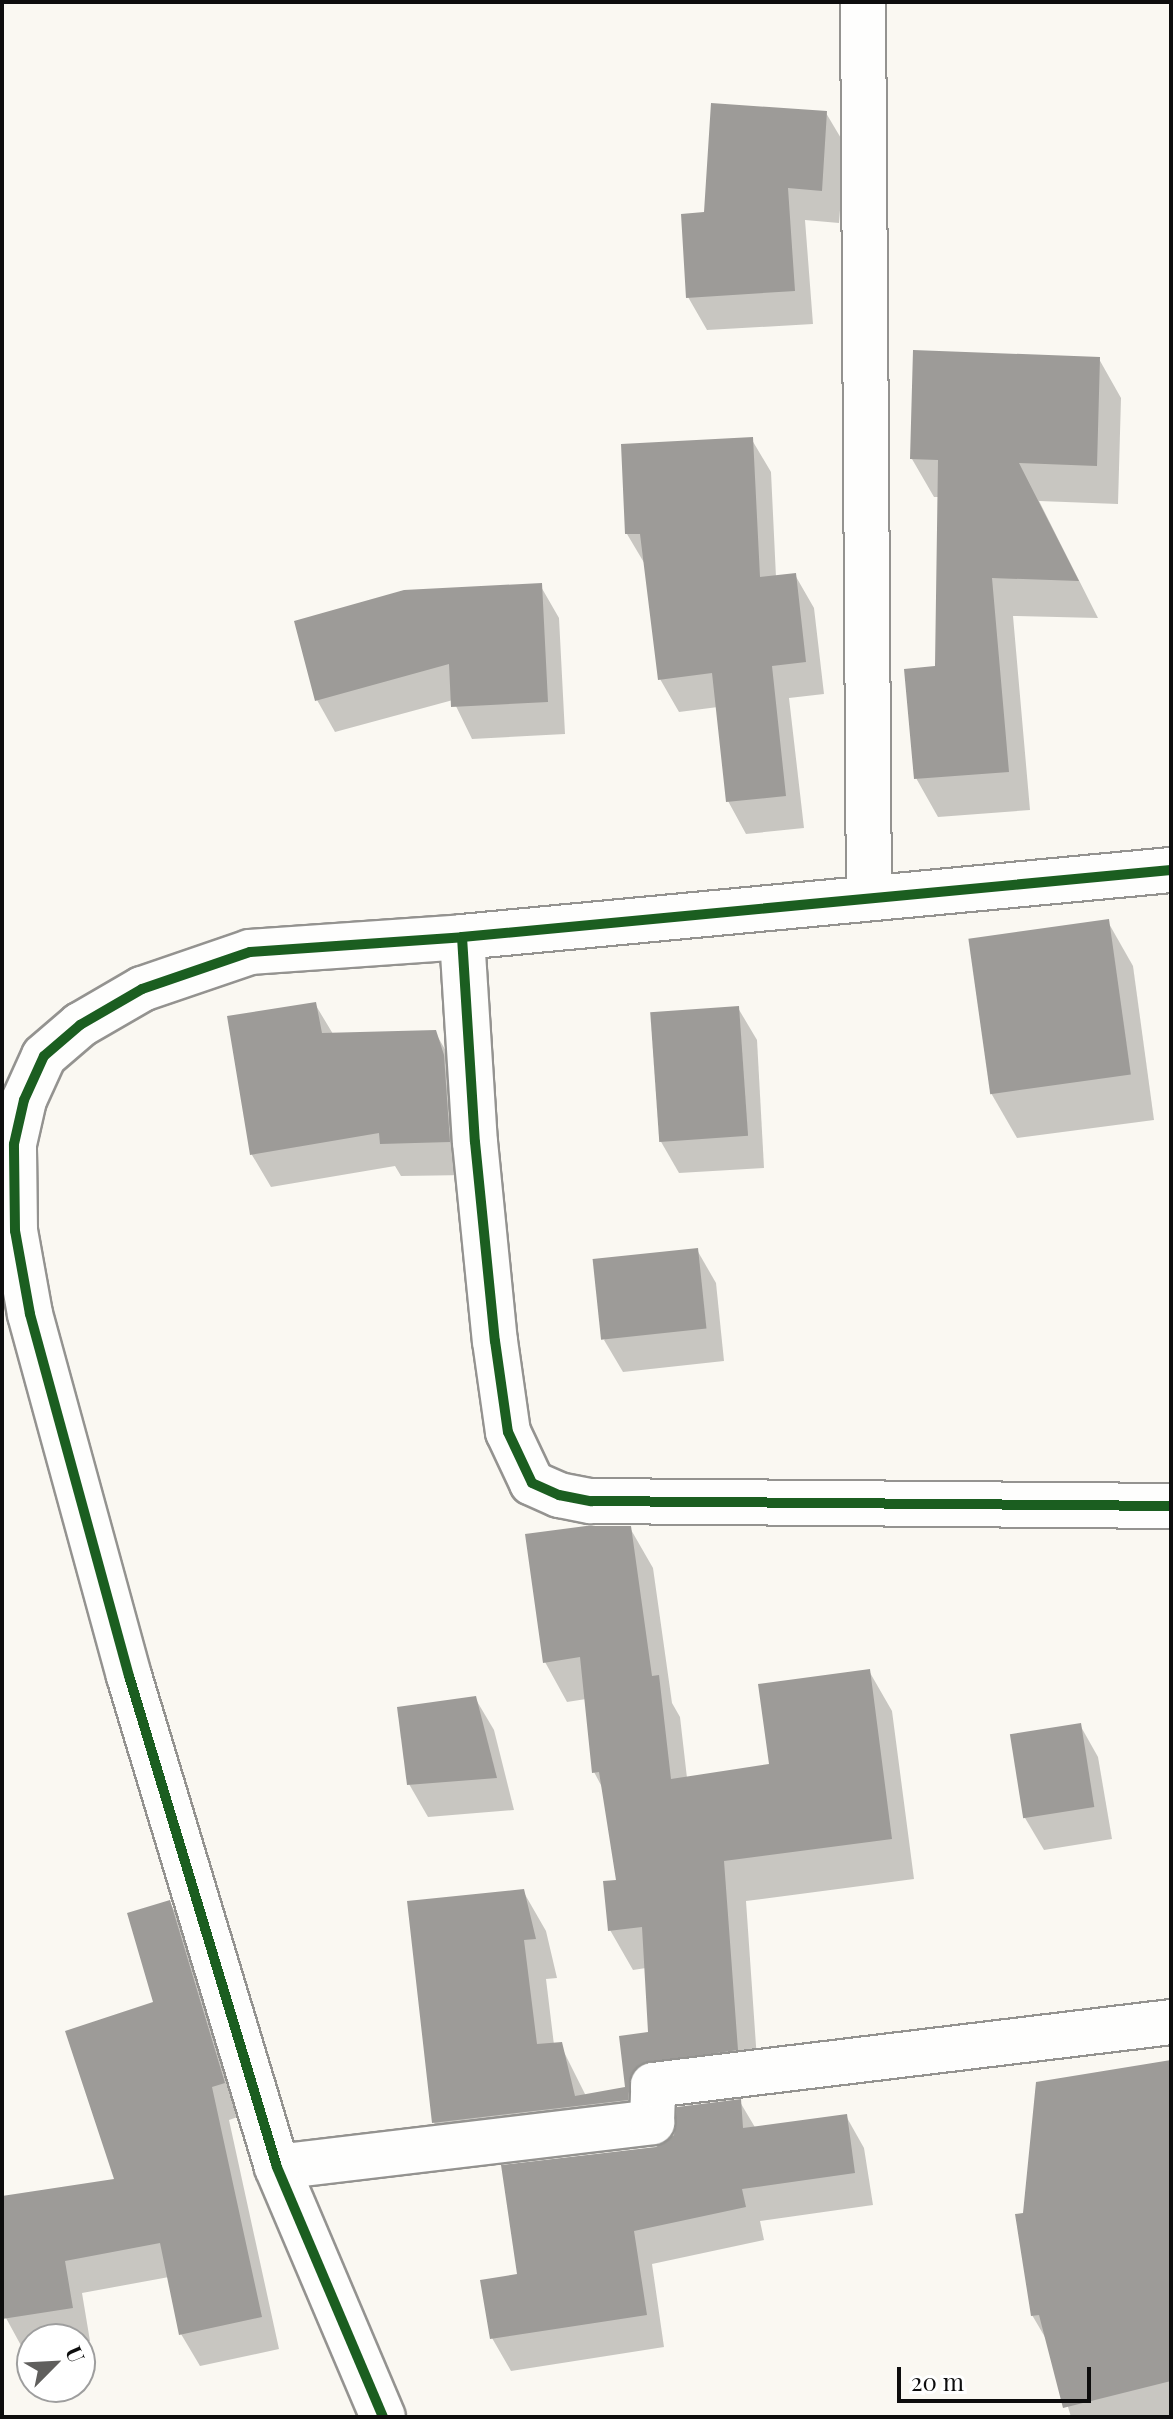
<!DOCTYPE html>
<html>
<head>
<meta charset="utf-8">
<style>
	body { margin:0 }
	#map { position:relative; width:1173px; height:2419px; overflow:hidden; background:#faf8f2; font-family:"Playfair Display",serif }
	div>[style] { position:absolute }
	.shadow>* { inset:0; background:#0003 }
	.building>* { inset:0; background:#9d9b98; transform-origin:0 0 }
	.roads { filter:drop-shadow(2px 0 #949390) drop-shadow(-2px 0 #949390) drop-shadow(0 2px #949390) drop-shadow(0 -2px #949390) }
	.minor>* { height:44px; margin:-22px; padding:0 22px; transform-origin:22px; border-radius:22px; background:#fefefd }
	.cycleway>* { height:10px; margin:-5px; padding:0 5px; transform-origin:5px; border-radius:5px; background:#1b5e20 }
	span { translate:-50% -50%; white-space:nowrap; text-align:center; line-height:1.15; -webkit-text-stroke:8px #fff; paint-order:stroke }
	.frame { position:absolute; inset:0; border:4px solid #0d0d0d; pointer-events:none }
	.north { position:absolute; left:16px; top:2323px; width:80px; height:80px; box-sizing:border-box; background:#fff; border:2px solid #9e9e9e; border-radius:50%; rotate:66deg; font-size:22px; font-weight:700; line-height:32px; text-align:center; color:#0d0d0d }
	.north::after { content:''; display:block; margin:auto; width:28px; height:36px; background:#605f5d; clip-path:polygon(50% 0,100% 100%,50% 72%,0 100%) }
	.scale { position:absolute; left:897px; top:2367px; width:194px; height:36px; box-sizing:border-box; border:4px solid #0d0d0d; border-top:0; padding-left:10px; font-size:24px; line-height:28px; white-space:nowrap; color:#0d0d0d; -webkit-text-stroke:6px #fff; paint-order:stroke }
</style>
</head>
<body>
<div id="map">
	<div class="shadow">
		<i style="clip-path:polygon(826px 113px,845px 145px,839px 223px,805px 220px,813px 324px,707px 330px,688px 297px)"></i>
		<i style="clip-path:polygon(1099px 359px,1121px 398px,1118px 504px,1039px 501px,1098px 618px,1013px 616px,1030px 810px,938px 817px,916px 778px,937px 668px,939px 497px,934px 497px,912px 459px)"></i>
		<i style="clip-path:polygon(752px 440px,771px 472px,776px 577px,795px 575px,814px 608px,824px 694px,789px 698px,804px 828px,746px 834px,728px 801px,718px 707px,679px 712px,660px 679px,646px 566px,627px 534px)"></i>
		<i style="clip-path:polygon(540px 585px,559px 618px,565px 734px,472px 739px,453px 700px,335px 732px,317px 700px)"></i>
		<i style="clip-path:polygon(1108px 922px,1133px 966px,1154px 1120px,1017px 1138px,991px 1093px)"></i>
		<i style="clip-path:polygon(315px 1004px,333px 1034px,435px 1032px,454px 1065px,468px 1175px,401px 1176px,395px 1166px,271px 1187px,252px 1155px,229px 1018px)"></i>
		<i style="clip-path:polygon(738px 1008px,757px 1040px,764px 1168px,679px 1173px,660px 1140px)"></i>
		<i style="clip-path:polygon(697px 1250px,716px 1283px,724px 1361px,623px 1372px,604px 1340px)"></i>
		<i style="clip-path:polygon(630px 1528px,653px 1568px,672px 1703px,680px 1717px,687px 1778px,771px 1766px,869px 1671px,892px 1711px,914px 1879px,746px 1901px,759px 2089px,662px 2103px,457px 2162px,434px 2123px,523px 1891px,546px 1931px,557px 1978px,546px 1979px,554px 2045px,560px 2044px,586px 2096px,627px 2089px,621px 2037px,651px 2034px,646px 1968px,633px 1970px,610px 1930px,618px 1881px,603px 1789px,594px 1772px,586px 1699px,567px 1702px,545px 1662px)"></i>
		<i style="clip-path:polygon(475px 1698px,494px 1730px,514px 1810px,428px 1817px,409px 1784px)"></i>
		<i style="clip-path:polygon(1080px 1725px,1098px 1757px,1112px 1839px,1044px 1850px,1025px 1818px)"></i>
		<i style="clip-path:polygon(170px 1903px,188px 1935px,243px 2115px,229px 2120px,279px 2349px,200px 2366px,181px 2334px,169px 2277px,82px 2293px,90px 2341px,32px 2339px,32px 2350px,24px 2351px,6px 2318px,2px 2296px,2px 2198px,117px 2180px,156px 2003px)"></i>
		<i style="clip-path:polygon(1171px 2068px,1171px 2417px,1071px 2417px,1049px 2344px,1032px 2315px,1025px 2215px)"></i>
		<i style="clip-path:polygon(740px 2102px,756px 2129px,846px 2116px,864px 2148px,873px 2205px,760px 2221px,764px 2240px,652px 2264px,664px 2347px,511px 2371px,492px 2338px,520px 2276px,656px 2149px)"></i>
	</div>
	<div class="building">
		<i style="clip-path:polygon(711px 103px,827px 111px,822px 191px,788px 188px,795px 291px,686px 298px,681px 214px,704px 212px)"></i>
		<i style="clip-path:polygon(913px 350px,1100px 357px,1097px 466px,1019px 463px,1079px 581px,992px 578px,1009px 772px,914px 779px,904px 669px,935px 666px,938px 460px,910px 459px)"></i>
		<i style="clip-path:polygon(753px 437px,760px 577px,796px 573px,806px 662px,772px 666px,786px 796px,726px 802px,712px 673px,658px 680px,640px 534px,625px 534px,621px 444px)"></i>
		<i style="clip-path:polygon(542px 583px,548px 702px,451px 707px,449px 664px,315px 701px,294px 621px,404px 590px)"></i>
		<i style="left:1109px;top:919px;width:157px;height:142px;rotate:82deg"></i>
		<i style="clip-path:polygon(316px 1002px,322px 1033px,436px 1030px,444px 1055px,450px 1142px,380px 1144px,379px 1133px,250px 1155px,227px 1016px)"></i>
		<i style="left:739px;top:1006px;width:130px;height:89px;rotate:86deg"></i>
		<i style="left:698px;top:1248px;width:81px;height:106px;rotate:84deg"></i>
		<i style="clip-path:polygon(586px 1526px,631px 1526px,652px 1676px,659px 1675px,671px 1779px,769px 1764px,758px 1684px,870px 1669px,892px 1839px,724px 1861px,738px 2050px,640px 2064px,631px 2074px,628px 2100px,432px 2123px,407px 1901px,524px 1889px,536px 1939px,524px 1940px,537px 2044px,562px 2042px,575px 2096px,625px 2087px,619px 2036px,648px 2032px,642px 1927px,608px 1931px,603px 1881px,616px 1880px,599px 1772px,592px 1773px,580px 1657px,543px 1663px,525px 1534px)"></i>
		<i style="clip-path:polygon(476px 1696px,497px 1778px,407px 1785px,397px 1707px)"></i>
		<i style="left:1081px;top:1723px;width:85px;height:72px;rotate:81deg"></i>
		<i style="clip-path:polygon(170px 1900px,225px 2083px,212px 2087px,262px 2317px,179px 2335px,160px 2243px,65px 2261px,73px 2308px,2px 2319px,2px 2196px,114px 2179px,65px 2031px,153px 2002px,127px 1913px)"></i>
		<i style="clip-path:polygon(1171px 2060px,1171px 2381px,1063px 2408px,1039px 2315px,1031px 2316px,1015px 2214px,1023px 2213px,1036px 2082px)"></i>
		<i style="clip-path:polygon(741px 2099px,743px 2128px,847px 2114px,855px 2173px,742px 2189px,746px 2207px,634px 2231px,647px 2315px,490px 2339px,480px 2280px,517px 2274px,501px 2165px,656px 2147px,674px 2135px,677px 2107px)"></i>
	</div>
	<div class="roads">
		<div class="minor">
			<i style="left:863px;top:2px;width:894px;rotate:89.62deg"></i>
			<i style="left:462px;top:937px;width:205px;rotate:86.4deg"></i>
			<i style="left:475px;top:1142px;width:200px;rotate:84.3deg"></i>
			<i style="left:495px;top:1341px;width:92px;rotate:81.9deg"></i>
			<i style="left:508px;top:1432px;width:56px;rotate:64.8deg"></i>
			<i style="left:532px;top:1483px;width:30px;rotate:24deg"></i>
			<i style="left:559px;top:1495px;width:33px;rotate:11deg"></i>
			<i style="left:591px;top:1501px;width:580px;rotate:0.49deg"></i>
			<i style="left:277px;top:2167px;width:378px;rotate:-6.8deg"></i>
			<i style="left:652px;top:2122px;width:37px;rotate:-88deg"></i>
			<i style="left:653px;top:2085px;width:522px;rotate:-6.93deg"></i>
			<i style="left:383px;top:2417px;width:272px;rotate:-113deg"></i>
			<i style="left:277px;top:2167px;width:513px;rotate:-106.77deg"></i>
			<i style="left:129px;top:1676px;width:375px;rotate:-105.3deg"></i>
			<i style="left:30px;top:1314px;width:84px;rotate:-100.2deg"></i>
			<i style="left:15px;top:1231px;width:87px;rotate:-90.7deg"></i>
			<i style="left:14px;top:1144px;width:45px;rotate:-77.2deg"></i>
			<i style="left:24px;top:1100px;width:48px;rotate:-65.6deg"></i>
			<i style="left:44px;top:1056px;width:48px;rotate:-40.7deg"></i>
			<i style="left:80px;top:1025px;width:72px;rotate:-30.1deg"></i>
			<i style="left:142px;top:989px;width:114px;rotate:-18.9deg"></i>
			<i style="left:250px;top:952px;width:213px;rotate:-4deg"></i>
			<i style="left:462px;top:937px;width:712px;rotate:-5.4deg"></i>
		</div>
	</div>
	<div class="cycleway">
		<i style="left:462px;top:937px;width:205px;rotate:86.4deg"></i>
		<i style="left:475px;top:1142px;width:200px;rotate:84.3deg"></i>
		<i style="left:495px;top:1341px;width:92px;rotate:81.9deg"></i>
		<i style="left:508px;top:1432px;width:56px;rotate:64.8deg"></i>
		<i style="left:532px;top:1483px;width:30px;rotate:24deg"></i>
		<i style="left:559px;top:1495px;width:33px;rotate:11deg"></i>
		<i style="left:591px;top:1501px;width:580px;rotate:0.49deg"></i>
		<i style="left:383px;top:2417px;width:272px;rotate:-113deg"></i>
		<i style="left:277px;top:2167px;width:513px;rotate:-106.77deg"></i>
		<i style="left:129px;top:1676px;width:375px;rotate:-105.3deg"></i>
		<i style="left:30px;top:1314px;width:84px;rotate:-100.2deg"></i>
		<i style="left:15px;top:1231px;width:87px;rotate:-90.7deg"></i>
		<i style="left:14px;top:1144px;width:45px;rotate:-77.2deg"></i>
		<i style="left:24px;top:1100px;width:48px;rotate:-65.6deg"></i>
		<i style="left:44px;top:1056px;width:48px;rotate:-40.7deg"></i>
		<i style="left:80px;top:1025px;width:72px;rotate:-30.1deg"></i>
		<i style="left:142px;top:989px;width:114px;rotate:-18.9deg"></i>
		<i style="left:250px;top:952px;width:213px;rotate:-4deg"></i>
		<i style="left:462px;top:937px;width:712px;rotate:-5.4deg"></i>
	</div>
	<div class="frame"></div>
	<div class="north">U</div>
	<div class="scale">20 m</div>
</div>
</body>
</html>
